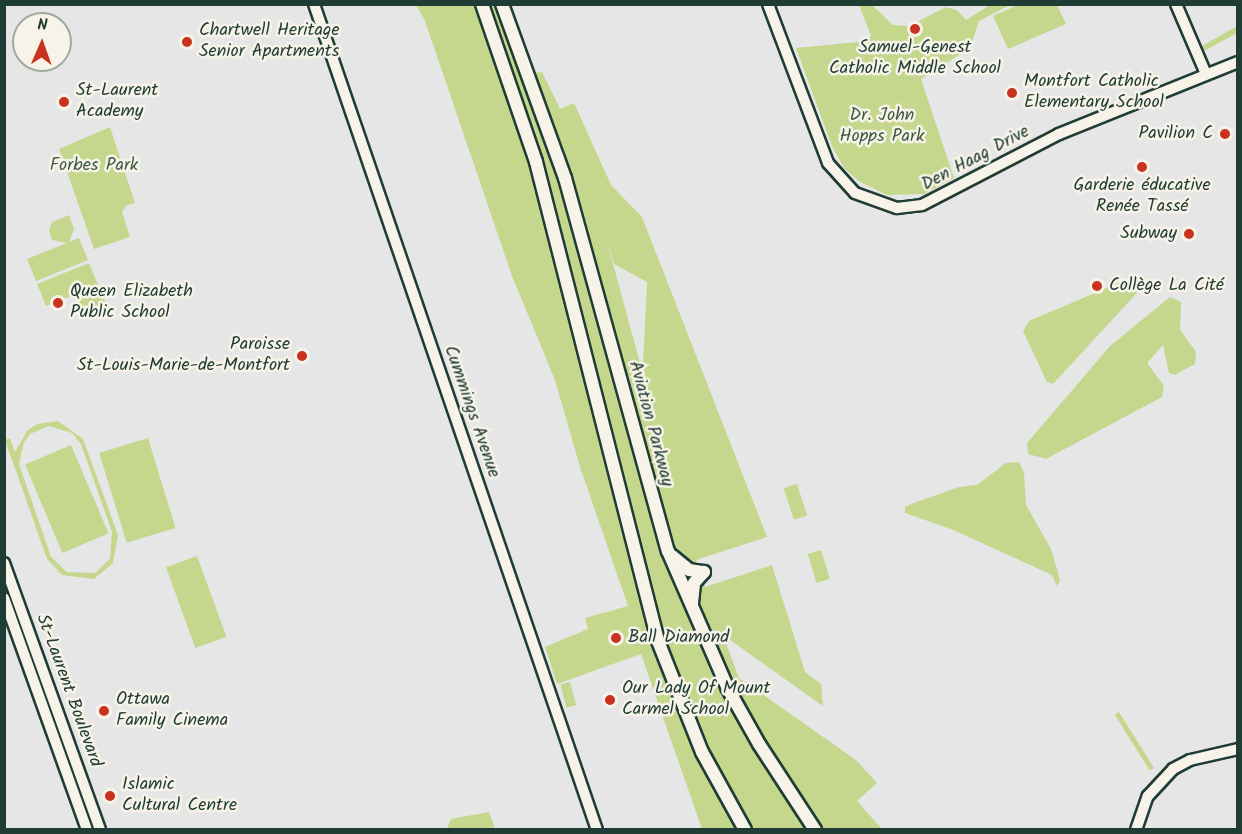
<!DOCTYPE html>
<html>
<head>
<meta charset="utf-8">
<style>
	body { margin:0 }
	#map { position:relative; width:1242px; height:834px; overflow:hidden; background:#e6e6e7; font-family:Kalam,sans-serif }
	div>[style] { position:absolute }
	.green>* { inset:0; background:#c4d78c; transform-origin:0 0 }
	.roads { filter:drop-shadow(2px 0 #1f3d34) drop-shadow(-2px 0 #1f3d34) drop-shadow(0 2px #1f3d34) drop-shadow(0 -2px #1f3d34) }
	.secondary>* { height:10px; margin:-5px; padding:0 5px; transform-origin:5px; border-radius:5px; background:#f7f3e8 }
	.primary>* { height:12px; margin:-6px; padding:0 6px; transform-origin:6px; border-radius:6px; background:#f7f3e8 }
	.dots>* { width:16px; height:16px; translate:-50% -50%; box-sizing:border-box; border:3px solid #f7f3e8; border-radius:50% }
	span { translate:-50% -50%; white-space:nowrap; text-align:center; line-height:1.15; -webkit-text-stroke:5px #f7f3e8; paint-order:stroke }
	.poi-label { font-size:18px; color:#1f3d34 }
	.left { translate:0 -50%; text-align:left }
	.right { translate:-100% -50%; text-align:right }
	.park-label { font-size:18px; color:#405c46 }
	.street-label { font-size:18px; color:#1f3d34 }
	.frame { position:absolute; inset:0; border:6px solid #1f3d34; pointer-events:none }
	.north { position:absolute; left:12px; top:12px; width:60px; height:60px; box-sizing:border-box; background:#f7f3e8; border:2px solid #a1aaa0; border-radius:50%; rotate:2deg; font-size:16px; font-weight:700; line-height:24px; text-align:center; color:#1f3d34 }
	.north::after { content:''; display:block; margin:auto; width:21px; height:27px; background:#c8321e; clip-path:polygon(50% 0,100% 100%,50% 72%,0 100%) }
</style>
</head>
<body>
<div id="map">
	<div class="green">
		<i style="clip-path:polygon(1020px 4px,1057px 5px,1066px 24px,1008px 49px,993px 16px)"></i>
		<i style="clip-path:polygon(evenodd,416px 5px,495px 5px,525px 74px,542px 72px,560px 109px,574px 103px,611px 185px,642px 217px,767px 537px,696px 560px,705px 587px,772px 565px,805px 672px,821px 684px,823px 706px,723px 635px,739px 678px,856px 760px,877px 783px,857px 801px,882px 829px,702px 829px,641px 654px,557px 684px,545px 647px,588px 629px,585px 618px,628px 606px,580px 467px,555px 380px,512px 276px,425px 21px,416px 5px,606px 238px,614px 264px,647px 282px,643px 365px,653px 411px,606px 238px)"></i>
		<i style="clip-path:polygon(859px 5px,872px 5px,893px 25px,909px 26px,946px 7px,957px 10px,966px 20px,990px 5px,1010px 5px,979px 21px,970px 48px,921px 79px,954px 178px,924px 194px,887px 195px,860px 182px,844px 168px,832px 146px,796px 48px,868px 41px,871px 36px)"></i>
		<i style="clip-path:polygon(1237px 26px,1237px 33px,1204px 51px,1202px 46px)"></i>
		<i style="clip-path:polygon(110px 127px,135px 203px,127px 205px,122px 212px,130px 237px,94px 249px,59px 149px)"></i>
		<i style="clip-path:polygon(69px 215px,74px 229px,69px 242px,79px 238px,88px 260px,36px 281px,27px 259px,67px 243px,52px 240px,49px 231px,52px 222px)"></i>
		<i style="clip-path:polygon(89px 263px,98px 285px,90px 289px,106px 301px,107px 307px,85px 314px,78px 301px,86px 290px,46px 306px,37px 284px)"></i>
		<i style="clip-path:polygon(1137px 280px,1141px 285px,1135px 295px,1053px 384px,1047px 382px,1023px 331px,1029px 321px,1123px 281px)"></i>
		<i style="clip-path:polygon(1170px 297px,1181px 302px,1180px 330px,1196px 352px,1195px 364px,1175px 375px,1169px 373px,1163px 345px,1147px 363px,1164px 386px,1162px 397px,1046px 459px,1028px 454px,1027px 443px,1110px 346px)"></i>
		<i style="clip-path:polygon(evenodd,58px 421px,83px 439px,118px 535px,113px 563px,94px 579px,62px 575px,47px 559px,5px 440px,10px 438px,15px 452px,27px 431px,37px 424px,58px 421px,49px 426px,72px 433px,81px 444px,112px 532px,110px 559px,95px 573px,67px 572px,51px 557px,19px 464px,24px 442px,30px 434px,49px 426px)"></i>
		<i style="left:148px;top:438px;width:94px;height:51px;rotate:73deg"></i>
		<i style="left:71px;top:445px;width:96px;height:50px;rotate:67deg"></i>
		<i style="clip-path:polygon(1019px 462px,1024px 473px,1026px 505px,1051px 549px,1060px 580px,1057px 586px,1052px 575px,951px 529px,905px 513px,905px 507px,911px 504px,959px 487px,977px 485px,1006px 463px)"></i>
		<i style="left:797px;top:484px;width:33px;height:14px;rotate:72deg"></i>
		<i style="left:821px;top:550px;width:30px;height:14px;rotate:73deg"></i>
		<i style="left:197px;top:556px;width:86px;height:33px;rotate:70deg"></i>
		<i style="left:570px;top:682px;width:24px;height:10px;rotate:75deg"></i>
		<i style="left:1119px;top:712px;width:66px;height:5px;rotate:58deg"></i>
		<i style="clip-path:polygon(489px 812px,495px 829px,447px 829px,451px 819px)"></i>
	</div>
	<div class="roads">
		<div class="secondary">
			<i style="left:314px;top:4px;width:873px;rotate:71.09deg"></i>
			<i style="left:768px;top:4px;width:170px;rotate:69.3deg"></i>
			<i style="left:828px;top:163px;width:40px;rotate:48deg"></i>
			<i style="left:855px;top:193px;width:45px;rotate:19.7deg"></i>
			<i style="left:897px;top:208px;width:25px;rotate:-7deg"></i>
			<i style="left:922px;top:205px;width:154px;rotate:-27.4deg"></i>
			<i style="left:1059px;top:134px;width:193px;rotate:-21.9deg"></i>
			<i style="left:1176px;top:4px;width:76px;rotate:66.8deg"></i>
			<i style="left:4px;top:563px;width:284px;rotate:70.2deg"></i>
			<i style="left:4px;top:598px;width:246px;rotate:70.3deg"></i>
			<i style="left:1136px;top:830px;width:36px;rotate:-71deg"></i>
			<i style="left:1148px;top:796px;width:37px;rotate:-47deg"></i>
			<i style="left:1173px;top:769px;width:19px;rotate:-28deg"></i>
			<i style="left:1190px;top:760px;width:49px;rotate:-12.9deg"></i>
		</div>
		<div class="primary">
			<i style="left:482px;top:4px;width:167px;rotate:71.1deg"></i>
			<i style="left:536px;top:162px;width:494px;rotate:75.7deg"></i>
			<i style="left:658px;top:641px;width:119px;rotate:68.4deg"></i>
			<i style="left:702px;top:752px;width:89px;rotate:61.1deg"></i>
			<i style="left:502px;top:4px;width:185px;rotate:70.1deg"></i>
			<i style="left:565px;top:178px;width:387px;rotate:74.6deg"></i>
			<i style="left:668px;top:551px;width:148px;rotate:66.5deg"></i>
			<i style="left:727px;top:687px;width:65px;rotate:60.7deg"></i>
			<i style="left:759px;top:744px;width:103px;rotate:56.9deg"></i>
			<i style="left:672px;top:556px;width:22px;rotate:39deg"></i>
			<i style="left:689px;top:570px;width:15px;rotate:8deg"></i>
			<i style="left:692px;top:603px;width:20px;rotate:-84deg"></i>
			<i style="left:694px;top:583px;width:15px;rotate:-48deg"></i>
		</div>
	</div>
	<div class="dots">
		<i style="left:915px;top:29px;background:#c8321e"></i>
		<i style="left:187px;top:42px;background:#c8321e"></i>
		<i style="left:1012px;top:93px;background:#c8321e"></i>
		<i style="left:64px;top:102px;background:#c8321e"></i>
		<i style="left:1225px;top:134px;background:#c8321e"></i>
		<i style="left:1142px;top:167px;background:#c8321e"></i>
		<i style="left:1189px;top:234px;background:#c8321e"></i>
		<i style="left:1097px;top:286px;background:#c8321e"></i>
		<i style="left:58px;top:303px;background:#c8321e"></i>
		<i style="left:302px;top:356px;background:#c8321e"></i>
		<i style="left:616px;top:638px;background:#c8321e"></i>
		<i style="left:610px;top:700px;background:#c8321e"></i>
		<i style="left:104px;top:711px;background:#c8321e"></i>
		<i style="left:110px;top:796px;background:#c8321e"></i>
	</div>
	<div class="poi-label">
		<span class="left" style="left:199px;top:42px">Chartwell Heritage<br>Senior Apartments</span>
		<span style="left:915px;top:59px">Samuel-Genest<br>Catholic Middle School</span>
		<span class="left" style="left:1024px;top:93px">Montfort Catholic<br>Elementary School</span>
		<span class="left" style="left:76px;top:102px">St-Laurent<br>Academy</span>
		<span class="right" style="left:1213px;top:134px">Pavilion C</span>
		<span style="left:1142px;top:197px">Garderie éducative<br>Renée Tassé</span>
		<span class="right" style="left:1177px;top:234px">Subway</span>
		<span class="left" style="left:1109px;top:286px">Collège La Cité</span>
		<span class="left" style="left:70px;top:303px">Queen Elizabeth<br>Public School</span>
		<span class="right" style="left:290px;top:356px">Paroisse<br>St-Louis-Marie-de-Montfort</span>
		<span class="left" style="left:628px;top:638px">Ball Diamond</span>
		<span class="left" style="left:622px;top:700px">Our Lady Of Mount<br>Carmel School</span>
		<span class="left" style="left:116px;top:711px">Ottawa<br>Family Cinema</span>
		<span class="left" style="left:122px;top:796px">Islamic<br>Cultural Centre</span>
	</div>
	<div class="park-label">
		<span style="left:882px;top:127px">Dr. John<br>Hopps Park</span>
		<span style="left:94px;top:166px">Forbes Park</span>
	</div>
	<div class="street-label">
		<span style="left:976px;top:159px;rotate:-28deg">Den Haag Drive</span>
		<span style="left:471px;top:412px;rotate:71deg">Cummings Avenue</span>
		<span style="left:650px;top:424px;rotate:75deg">Aviation Parkway</span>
		<span style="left:68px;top:691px;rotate:70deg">St-Laurent Boulevard</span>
	</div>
	<div class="frame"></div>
	<div class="north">N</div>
</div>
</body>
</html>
